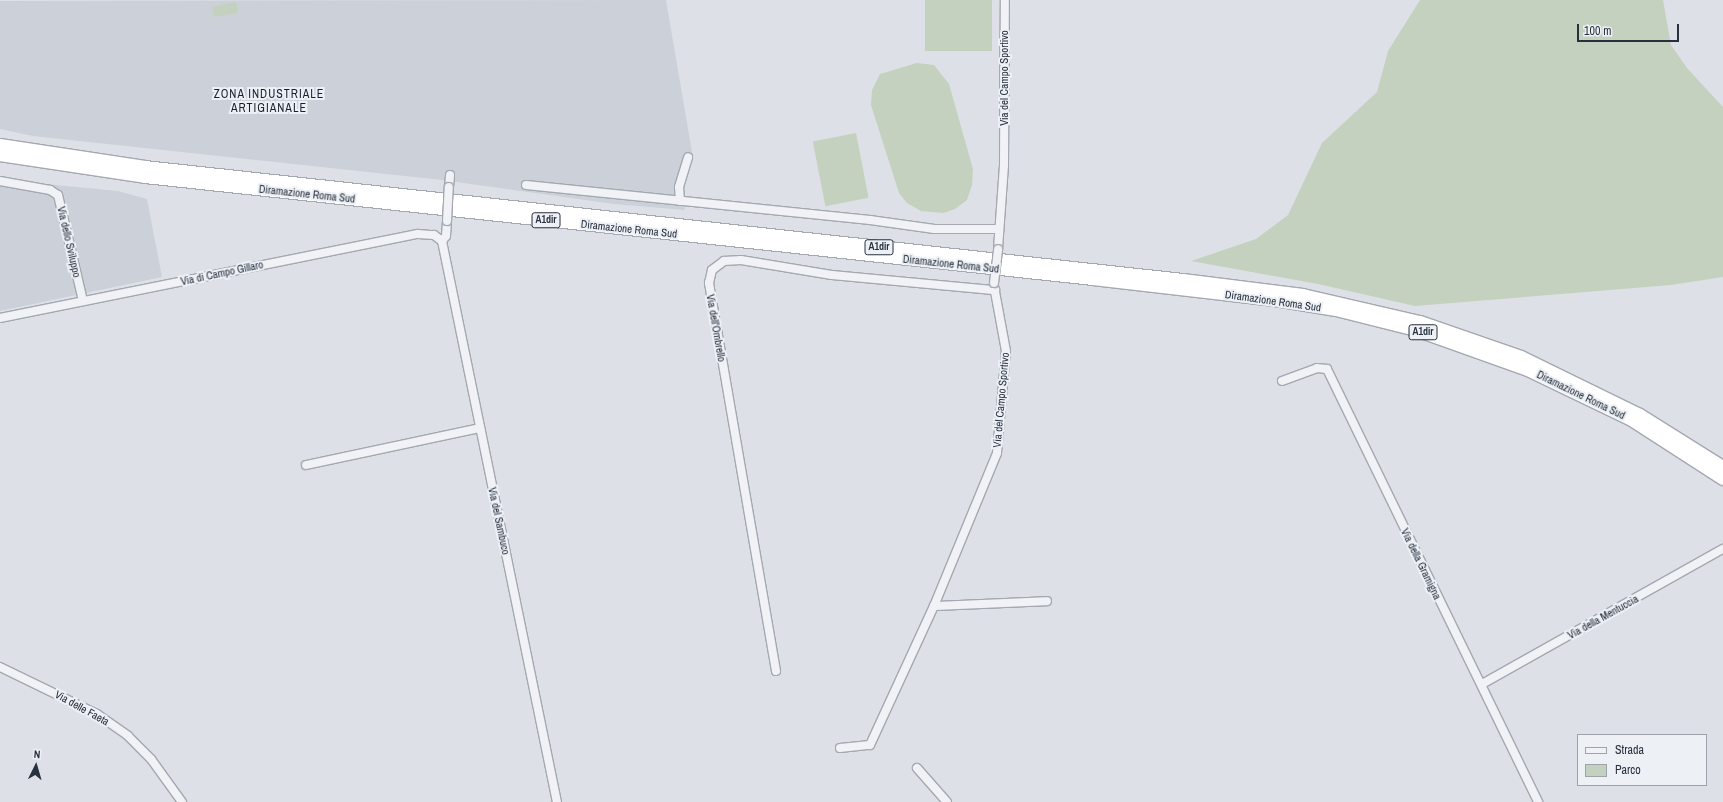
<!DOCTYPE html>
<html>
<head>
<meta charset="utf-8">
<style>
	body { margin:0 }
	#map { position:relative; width:1723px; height:802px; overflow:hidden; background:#dde1e7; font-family:"Archivo Narrow",sans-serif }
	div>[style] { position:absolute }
	.built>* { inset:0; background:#cbd0d9 }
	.green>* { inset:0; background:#c4d1bf; transform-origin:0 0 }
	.roads { filter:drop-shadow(1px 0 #a3a8b1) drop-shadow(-1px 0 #a3a8b1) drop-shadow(0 1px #a3a8b1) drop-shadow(0 -1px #a3a8b1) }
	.minor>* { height:8px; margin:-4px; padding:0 4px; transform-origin:4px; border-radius:4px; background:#f0f2f5 }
	.highway>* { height:12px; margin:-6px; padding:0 6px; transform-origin:6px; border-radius:6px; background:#fff }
	.bridges { filter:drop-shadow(1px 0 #a3a8b1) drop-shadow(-1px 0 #a3a8b1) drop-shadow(0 1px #a3a8b1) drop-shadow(0 -1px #a3a8b1) }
	.minor-bridge>* { height:8px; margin:-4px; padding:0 4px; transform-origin:4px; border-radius:4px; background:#f0f2f5 }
	span { translate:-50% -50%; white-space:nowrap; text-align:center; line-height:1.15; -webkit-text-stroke:4px #edf0f5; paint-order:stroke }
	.shield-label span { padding:1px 3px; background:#edf0f5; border:1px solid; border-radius:3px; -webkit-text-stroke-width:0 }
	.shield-label { font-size:10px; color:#27303d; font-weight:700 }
	.street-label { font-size:11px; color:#27303d }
	.neighbourhood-label { font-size:12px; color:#19212e; letter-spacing:1px }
	.legend { position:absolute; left:1577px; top:734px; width:130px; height:52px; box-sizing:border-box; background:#edf0f5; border:1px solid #9ea3ab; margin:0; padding:5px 7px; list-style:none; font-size:12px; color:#27303d }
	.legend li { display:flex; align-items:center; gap:8px; height:20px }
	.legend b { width:20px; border:1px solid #9ea3ab }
	.north { position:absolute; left:16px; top:746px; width:40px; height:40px; -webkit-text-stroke:3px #edf0f5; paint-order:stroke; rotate:5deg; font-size:11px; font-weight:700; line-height:16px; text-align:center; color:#27303d }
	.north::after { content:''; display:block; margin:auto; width:14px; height:18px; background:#27303d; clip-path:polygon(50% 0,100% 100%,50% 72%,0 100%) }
	.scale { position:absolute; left:1577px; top:24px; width:102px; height:18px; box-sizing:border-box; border:2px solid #27303d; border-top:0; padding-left:5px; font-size:12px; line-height:14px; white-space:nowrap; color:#27303d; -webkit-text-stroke:3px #edf0f5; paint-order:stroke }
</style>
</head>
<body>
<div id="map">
	<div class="built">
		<i style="clip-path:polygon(666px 0,693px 158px,684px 180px,682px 192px,685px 210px,614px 204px,442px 180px,33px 136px,0 129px,0 1px)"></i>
		<i style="clip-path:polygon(0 184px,46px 184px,118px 191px,147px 199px,162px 277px,0 311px)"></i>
	</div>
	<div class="green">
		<i style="left:925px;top:0;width:67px;height:51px"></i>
		<i style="clip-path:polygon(1420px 0,1663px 0,1671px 45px,1687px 68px,1723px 107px,1723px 277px,1671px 285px,1415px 306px,1318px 284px,1191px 261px,1256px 239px,1288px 215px,1322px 143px,1377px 92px,1388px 51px)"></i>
		<i style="left:236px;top:2px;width:11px;height:24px;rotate:80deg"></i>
		<i style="clip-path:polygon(917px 63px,934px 65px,949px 84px,973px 169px,972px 185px,967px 200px,955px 209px,944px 213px,921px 211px,907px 203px,899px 193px,871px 105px,872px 90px,880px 74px)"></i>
		<i style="left:856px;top:133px;width:66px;height:44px;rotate:79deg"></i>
	</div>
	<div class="roads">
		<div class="minor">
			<i style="left:0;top:181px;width:51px;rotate:10.2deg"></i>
			<i style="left:50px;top:190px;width:9px;rotate:32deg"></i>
			<i style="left:58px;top:195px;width:109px;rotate:76.7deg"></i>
			<i style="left:526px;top:185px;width:346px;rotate:5.8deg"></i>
			<i style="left:870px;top:220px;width:65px;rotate:8deg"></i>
			<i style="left:934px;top:229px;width:65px"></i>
			<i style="left:449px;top:187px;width:12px;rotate:-85deg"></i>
			<i style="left:680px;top:201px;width:14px;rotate:-94deg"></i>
			<i style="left:679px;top:187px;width:31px;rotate:-73deg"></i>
			<i style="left:442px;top:241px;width:573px;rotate:78.42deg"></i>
			<i style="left:442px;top:241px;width:6px;rotate:-51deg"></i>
			<i style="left:446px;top:236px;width:15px;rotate:-86deg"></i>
			<i style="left:998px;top:249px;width:84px;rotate:-85.9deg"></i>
			<i style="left:1004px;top:165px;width:165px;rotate:-89.7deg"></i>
			<i style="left:0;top:318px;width:426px;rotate:-11.4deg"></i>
			<i style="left:418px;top:234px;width:16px;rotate:4deg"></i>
			<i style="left:434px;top:235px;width:10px;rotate:37deg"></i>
			<i style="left:1282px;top:381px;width:37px;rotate:-20deg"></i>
			<i style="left:1317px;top:368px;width:10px;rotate:6deg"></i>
			<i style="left:1327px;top:369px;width:482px;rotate:64deg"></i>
			<i style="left:306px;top:465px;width:178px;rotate:-12deg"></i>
			<i style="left:934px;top:606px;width:113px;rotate:-2.5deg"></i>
			<i style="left:0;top:667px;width:108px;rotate:25.9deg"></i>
			<i style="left:97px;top:714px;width:38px;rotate:35deg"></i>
			<i style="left:128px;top:736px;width:33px;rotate:45deg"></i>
			<i style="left:151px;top:759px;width:53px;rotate:54.2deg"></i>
			<i style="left:776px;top:671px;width:394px;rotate:-99.8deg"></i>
			<i style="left:709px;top:283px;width:13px;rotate:-77deg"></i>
			<i style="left:712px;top:270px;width:15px;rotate:-37deg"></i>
			<i style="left:724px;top:261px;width:17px;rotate:-3deg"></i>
			<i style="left:741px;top:260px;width:92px;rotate:9.4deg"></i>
			<i style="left:832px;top:275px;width:164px;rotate:5.3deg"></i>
			<i style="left:1482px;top:684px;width:276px;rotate:-29.3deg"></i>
			<i style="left:840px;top:748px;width:30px;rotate:-6deg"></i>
			<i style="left:870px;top:745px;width:153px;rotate:-65.3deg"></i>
			<i style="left:934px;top:606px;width:165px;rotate:-67.6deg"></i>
			<i style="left:997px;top:453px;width:102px;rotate:-85deg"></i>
			<i style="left:1006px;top:351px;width:66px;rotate:-100.5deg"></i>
			<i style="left:917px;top:768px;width:45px;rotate:48.6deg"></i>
		</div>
		<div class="highway">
			<i style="left:0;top:145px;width:147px;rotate:8.6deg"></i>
			<i style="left:145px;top:167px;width:1044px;rotate:6.21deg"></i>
			<i style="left:1183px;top:280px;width:121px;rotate:7.1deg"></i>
			<i style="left:1303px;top:295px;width:120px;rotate:13deg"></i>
			<i style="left:1420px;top:322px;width:107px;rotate:19.1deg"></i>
			<i style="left:1521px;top:357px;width:132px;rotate:26deg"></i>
			<i style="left:1640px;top:415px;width:98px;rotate:32.1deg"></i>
			<i style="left:0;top:155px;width:147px;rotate:8.6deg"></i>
			<i style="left:145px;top:177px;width:953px;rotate:6.14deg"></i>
			<i style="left:1093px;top:279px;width:183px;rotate:6.6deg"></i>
			<i style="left:1275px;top:300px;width:62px;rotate:9.3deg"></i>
			<i style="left:1336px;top:310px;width:82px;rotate:14deg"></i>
			<i style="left:1416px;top:330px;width:119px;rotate:19.7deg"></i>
			<i style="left:1528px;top:370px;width:113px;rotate:25.7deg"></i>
			<i style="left:1630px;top:419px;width:111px;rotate:32.8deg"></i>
		</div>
	</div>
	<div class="bridges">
		<div class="minor-bridge">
			<i style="left:447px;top:221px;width:34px;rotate:-87deg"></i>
			<i style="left:994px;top:283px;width:34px;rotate:-83deg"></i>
		</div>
	</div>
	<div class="shield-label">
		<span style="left:546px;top:220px">A1dir</span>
		<span style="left:879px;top:247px">A1dir</span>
		<span style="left:1423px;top:332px">A1dir</span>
	</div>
	<div class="street-label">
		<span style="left:1004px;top:78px;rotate:-90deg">Via del Campo Sportivo</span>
		<span style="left:307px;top:194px;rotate:6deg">Diramazione Roma Sud</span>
		<span style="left:629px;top:229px;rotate:6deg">Diramazione Roma Sud</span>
		<span style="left:69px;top:242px;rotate:77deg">Via dello Sviluppo</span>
		<span style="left:951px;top:264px;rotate:6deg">Diramazione Roma Sud</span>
		<span style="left:222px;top:273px;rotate:-12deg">Via di Campo Gillaro</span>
		<span style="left:1273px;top:301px;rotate:8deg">Diramazione Roma Sud</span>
		<span style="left:716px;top:328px;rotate:80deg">Via dell'Ombrello</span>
		<span style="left:1581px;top:395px;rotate:26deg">Diramazione Roma Sud</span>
		<span style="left:1001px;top:400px;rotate:-85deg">Via del Campo Sportivo</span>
		<span style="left:499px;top:521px;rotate:78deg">Via del Sambuco</span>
		<span style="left:1421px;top:564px;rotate:64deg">Via della Gramigna</span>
		<span style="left:1603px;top:617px;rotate:-29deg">Via della Mentuccia</span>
		<span style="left:82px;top:708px;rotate:29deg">Via delle Faeta</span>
	</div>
	<div class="neighbourhood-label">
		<span style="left:269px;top:102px">ZONA INDUSTRIALE<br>ARTIGIANALE</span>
	</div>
	<ul class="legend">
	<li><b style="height:5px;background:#f0f2f5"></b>Strada</li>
	<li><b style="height:11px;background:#c4d1bf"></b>Parco</li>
	</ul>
	<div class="north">N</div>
	<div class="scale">100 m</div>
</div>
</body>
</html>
